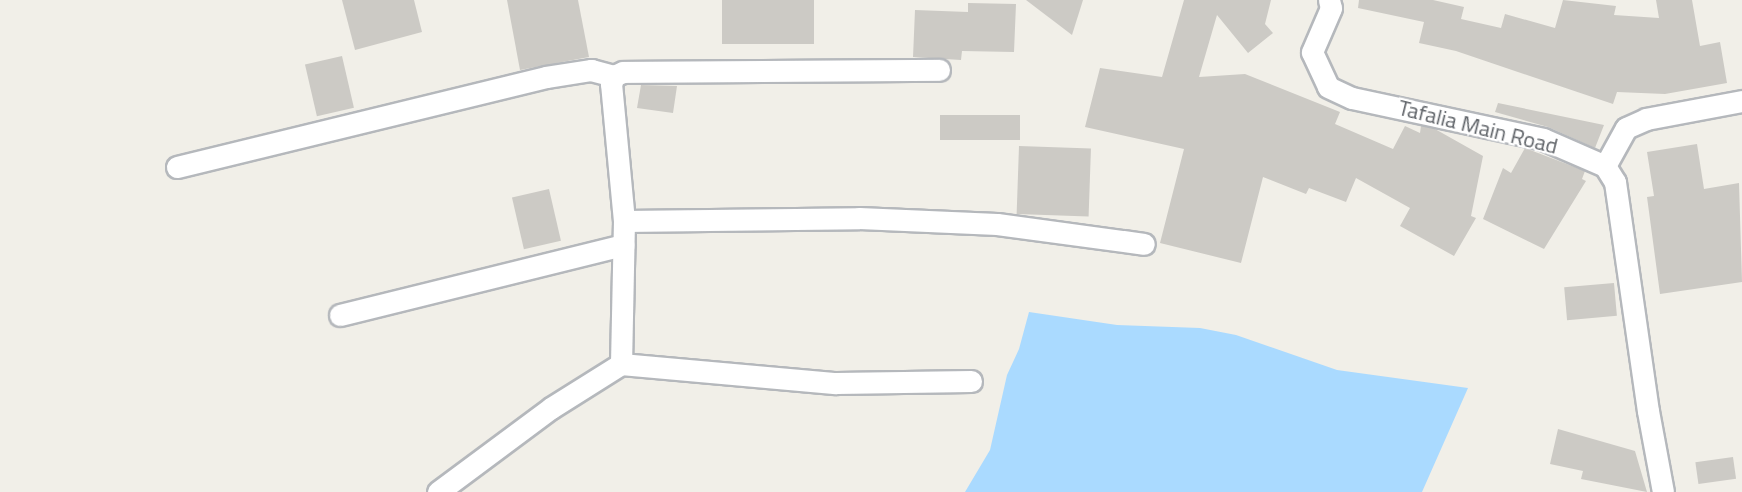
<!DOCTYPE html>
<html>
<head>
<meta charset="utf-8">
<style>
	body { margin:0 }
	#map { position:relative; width:1742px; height:492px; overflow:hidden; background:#f1efe8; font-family:"Titillium Web",sans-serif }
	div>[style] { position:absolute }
	.water>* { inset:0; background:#aadaff }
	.building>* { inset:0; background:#cccac5; transform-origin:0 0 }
	.roads { filter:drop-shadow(2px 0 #b5b8bc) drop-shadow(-2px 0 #b5b8bc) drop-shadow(0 2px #b5b8bc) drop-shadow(0 -2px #b5b8bc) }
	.minor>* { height:21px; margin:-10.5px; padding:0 10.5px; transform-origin:10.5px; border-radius:10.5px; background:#fff }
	span { translate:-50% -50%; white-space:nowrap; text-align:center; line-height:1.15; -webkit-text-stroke:4.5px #fff; paint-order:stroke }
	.street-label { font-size:22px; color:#5f6368 }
</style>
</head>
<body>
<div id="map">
	<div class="water">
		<i style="clip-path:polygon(1029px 312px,1117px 325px,1200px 328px,1236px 335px,1337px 370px,1468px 388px,1422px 492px,965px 492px,990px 450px,1007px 375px,1019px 349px)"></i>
	</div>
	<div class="building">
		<i style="clip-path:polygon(342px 0,414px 0,422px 32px,355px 50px)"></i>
		<i style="clip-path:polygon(507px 0,578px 0,589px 57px,520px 70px)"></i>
		<i style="left:722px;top:0;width:92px;height:44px"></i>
		<i style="clip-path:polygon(1026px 0,1083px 0,1072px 35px)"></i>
		<i style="clip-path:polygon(1184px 0,1271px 0,1265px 24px,1273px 33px,1248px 53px,1217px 15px,1199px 77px,1245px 74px,1340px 112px,1335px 124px,1393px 149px,1405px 126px,1420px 133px,1421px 126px,1435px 129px,1483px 156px,1471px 216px,1476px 218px,1454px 256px,1400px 226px,1410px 208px,1356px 178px,1346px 202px,1309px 188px,1306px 194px,1263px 177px,1241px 263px,1160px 243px,1184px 149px,1085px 127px,1100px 68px,1162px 77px)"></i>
		<i style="clip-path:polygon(1359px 0,1433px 0,1464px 7px,1461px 19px,1501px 28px,1505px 14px,1555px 28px,1563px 0,1616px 6px,1614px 15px,1659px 18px,1656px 0,1692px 0,1700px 46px,1720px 42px,1727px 83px,1665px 94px,1617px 92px,1613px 104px,1456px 51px,1419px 43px,1424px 22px,1358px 8px)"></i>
		<i style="clip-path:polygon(968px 3px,1016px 4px,1014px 52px,962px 51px,961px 60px,913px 57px,915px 10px,968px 12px)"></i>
		<i style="left:342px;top:56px;width:53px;height:38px;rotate:77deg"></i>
		<i style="clip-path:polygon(641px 85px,677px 86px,673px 113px,637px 108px)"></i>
		<i style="clip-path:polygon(1498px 103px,1604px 125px,1595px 148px,1548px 127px,1495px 112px)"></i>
		<i style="left:1020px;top:115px;width:25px;height:80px;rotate:90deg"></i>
		<i style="clip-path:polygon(1697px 144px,1704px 189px,1739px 183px,1742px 282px,1660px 294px,1647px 197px,1654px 196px,1647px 152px)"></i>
		<i style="left:1019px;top:146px;width:72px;height:68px;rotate:2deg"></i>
		<i style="clip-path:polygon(1525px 148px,1585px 171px,1582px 179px,1586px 181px,1544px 249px,1483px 219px,1503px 168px,1511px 173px)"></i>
		<i style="left:549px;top:189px;width:53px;height:38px;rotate:77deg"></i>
		<i style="left:1614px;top:283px;width:33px;height:50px;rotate:85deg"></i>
		<i style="clip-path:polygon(1558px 429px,1635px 451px,1647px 492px,1581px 479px,1583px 471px,1550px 464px)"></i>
		<i style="left:1733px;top:457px;width:22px;height:38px;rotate:82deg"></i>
	</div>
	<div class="roads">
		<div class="minor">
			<i style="left:1329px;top:0;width:8px;rotate:76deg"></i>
			<i style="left:1331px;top:8px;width:48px;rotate:113.4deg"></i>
			<i style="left:1312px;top:52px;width:38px;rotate:65deg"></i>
			<i style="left:1328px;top:87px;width:26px;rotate:25deg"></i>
			<i style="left:1352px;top:98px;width:195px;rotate:12.1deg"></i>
			<i style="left:1543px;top:139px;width:68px;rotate:23.5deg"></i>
			<i style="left:1605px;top:166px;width:19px;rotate:58deg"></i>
			<i style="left:1615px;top:182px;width:231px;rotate:81.8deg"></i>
			<i style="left:1648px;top:411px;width:82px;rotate:79.5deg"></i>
			<i style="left:1605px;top:166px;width:43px;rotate:-61.1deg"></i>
			<i style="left:1626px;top:128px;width:22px;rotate:-24deg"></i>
			<i style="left:1646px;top:119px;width:98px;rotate:-10.6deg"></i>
			<i style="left:177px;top:167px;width:380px;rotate:-13.7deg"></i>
			<i style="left:546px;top:77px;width:46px;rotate:-8.8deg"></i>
			<i style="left:591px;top:70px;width:24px;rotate:15deg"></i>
			<i style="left:624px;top:221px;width:138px;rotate:-95.4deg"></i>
			<i style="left:611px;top:84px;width:9px;rotate:-69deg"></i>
			<i style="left:614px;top:76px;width:10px;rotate:-24deg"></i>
			<i style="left:623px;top:72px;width:316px;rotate:-0.4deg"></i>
			<i style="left:340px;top:315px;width:292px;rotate:-13.9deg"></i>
			<i style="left:621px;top:364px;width:216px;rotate:5.1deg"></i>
			<i style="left:836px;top:383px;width:135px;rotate:-0.8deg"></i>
			<i style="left:438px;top:492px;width:141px;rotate:-36.6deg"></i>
			<i style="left:551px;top:408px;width:83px;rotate:-32.2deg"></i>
			<i style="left:621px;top:364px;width:143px;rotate:-88.8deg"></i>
			<i style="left:624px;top:221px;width:235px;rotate:-0.7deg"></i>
			<i style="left:859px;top:218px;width:138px;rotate:2.5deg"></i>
			<i style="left:997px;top:224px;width:148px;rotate:7.7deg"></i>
		</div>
	</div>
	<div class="street-label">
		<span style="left:1478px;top:127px;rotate:14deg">Tafalia Main Road</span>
	</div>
</div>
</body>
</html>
